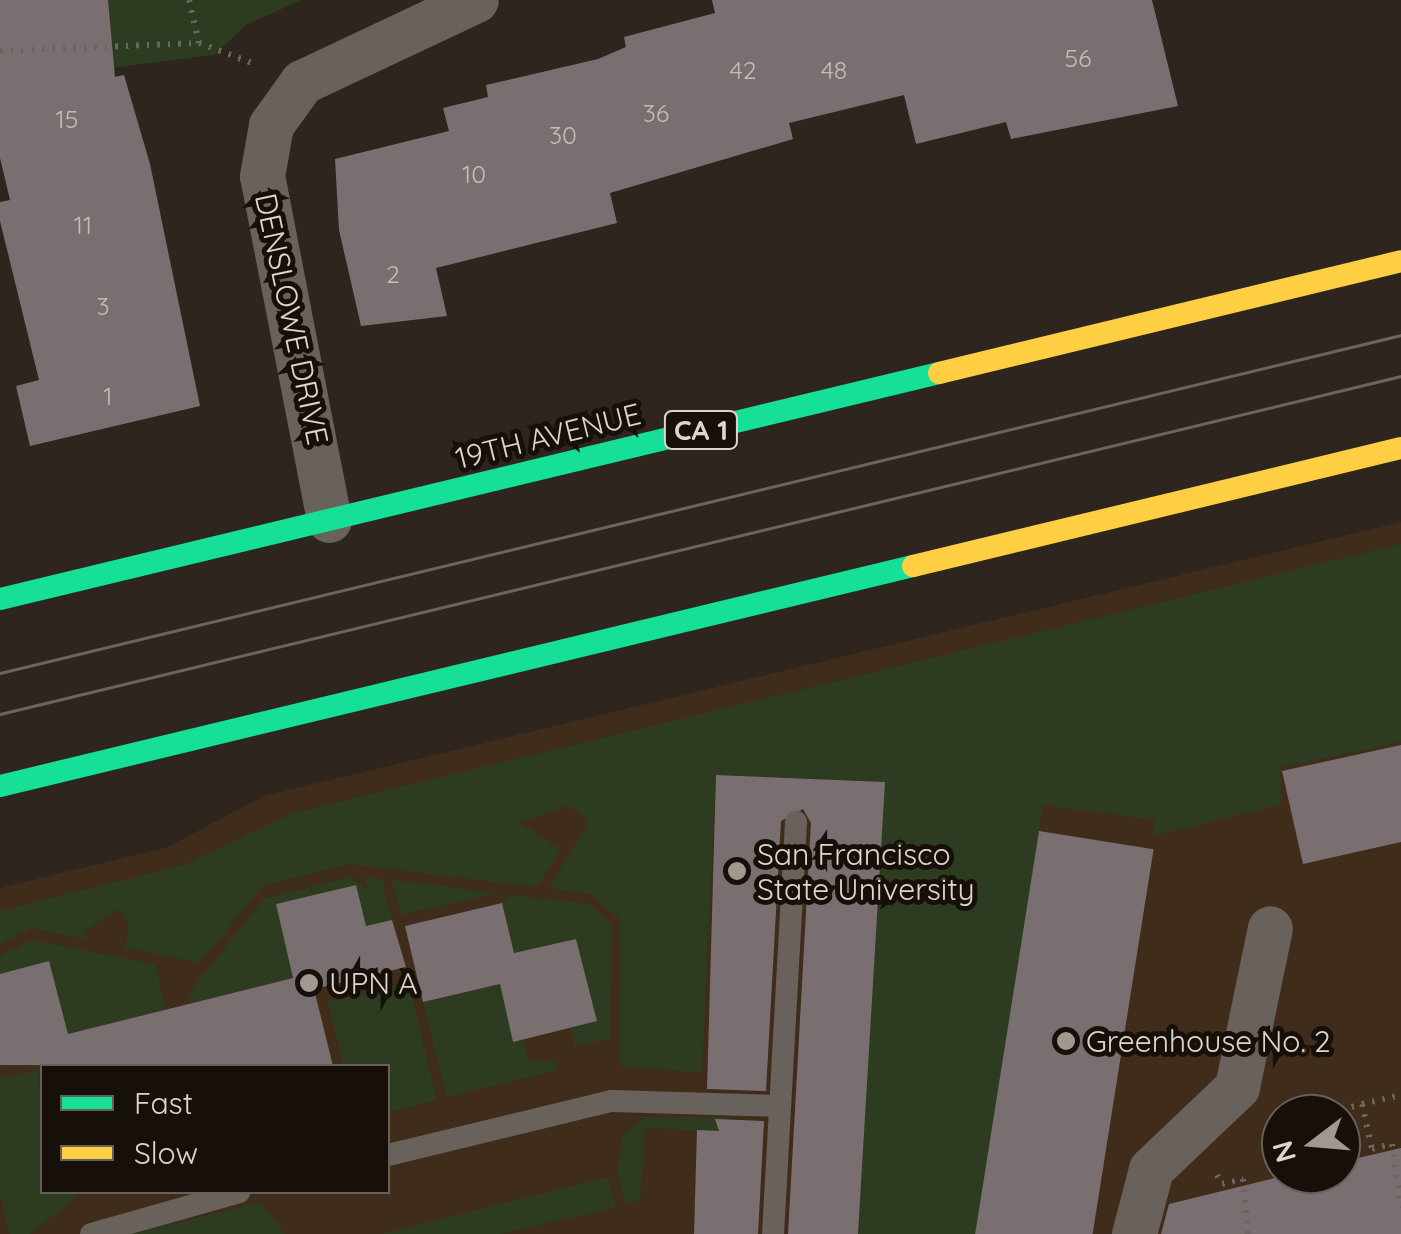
<!DOCTYPE html>
<html>
<head>
<meta charset="utf-8">
<style>
	body { margin:0 }
	#map { position:relative; width:1401px; height:1234px; overflow:hidden; background:#2e261e; font-family:Quicksand,sans-serif }
	div>[style] { position:absolute }
	.built>* { inset:0; background:#402c1b }
	.green>* { inset:0; background:#2d3b21 }
	.building>* { inset:0; background:#7a6f70; transform-origin:0 0 }
	.path>* { height:6px; margin-top:-3px; transform-origin:0; background:repeating-linear-gradient(90deg,#6b645f 0 2.5px,transparent 0 10.5px) }
	.lane>* { height:22px; margin:-11px; padding:0 11px; transform-origin:11px; border-radius:11px; background:#68615c }
	.street>* { height:45px; margin:-22.5px; padding:0 22.5px; transform-origin:22.5px; border-radius:22.5px; background:#68615c }
	.fast>* { height:22px; margin:-11px; padding:0 11px; transform-origin:11px; border-radius:11px; background:#16e098 }
	.slow>* { height:22px; margin:-11px; padding:0 11px; transform-origin:11px; border-radius:11px; background:#ffcf43 }
	.tram>* { height:2.5px; margin:-1.25px; padding:0 1.25px; transform-origin:1.25px; border-radius:1.25px; background:#6b655f }
	.dots>* { width:28px; height:28px; translate:-50% -50%; box-sizing:border-box; border:5px solid #17100a; border-radius:50% }
	span { translate:-50% -50%; white-space:nowrap; text-align:center; line-height:1.15; -webkit-text-stroke:10px #17100a; paint-order:stroke }
	.number-label { font-size:25px; color:#c6bcb5 }
	.number-label span { -webkit-text-stroke-width:0 }
	.shield-label span { padding:2px 8px; background:#17100a; border:2px solid; border-radius:8px; -webkit-text-stroke-width:0 }
	.shield-label { font-size:28px; color:#e0d5cc; font-weight:700 }
	.street-label { font-size:30px; color:#e0d5cc }
	.poi-label { font-size:30px; color:#e0d5cc }
	.left { translate:0 -50%; text-align:left }
	.legend { position:absolute; left:40px; top:1064px; width:350px; height:130px; box-sizing:border-box; background:#17100a; border:2px solid #675f58; margin:0; padding:12px 18px; list-style:none; font-size:30px; color:#e0d5cc }
	.legend li { display:flex; align-items:center; gap:20px; height:50px }
	.legend b { width:50px; border:2px solid #675f58 }
	.north { position:absolute; left:1261px; top:1094px; width:100px; height:100px; box-sizing:border-box; background:#17100a; border:2px solid #675f58; border-radius:50%; rotate:254deg; font-size:28px; font-weight:700; line-height:40px; text-align:center; color:#e0d5cc }
	.north::after { content:''; display:block; margin:auto; width:35px; height:45px; background:#a2988f; clip-path:polygon(50% 0,100% 100%,50% 72%,0 100%) }
</style>
</head>
<body>
<div id="map">
	<div class="built">
		<i style="clip-path:polygon(evenodd,1401px 522px,1401px 1234px,0 1234px,0 888px,168px 847px,264px 796px,1401px 522px,42px 1066px,388px 1066px,388px 1192px,42px 1192px,42px 1066px,1401px 522px,1281px 1114px,1341px 1114px,1341px 1174px,1281px 1174px,1281px 1114px)"></i>
	</div>
	<div class="green">
		<i style="clip-path:polygon(0 0,301px 0,246px 25px,214px 55px,0 82px)"></i>
		<i style="clip-path:polygon(1401px 544px,1401px 742px,1280px 768px,1282px 804px,1153px 836px,1155px 820px,1043px 805px,978px 1234px,858px 1234px,884px 782px,716px 775px,702px 1073px,620px 1066px,620px 920px,591px 894px,549px 888px,589px 821px,568px 805px,520px 823px,561px 849px,537px 887px,349px 864px,262px 886px,200px 963px,125px 948px,129px 926px,119px 909px,84px 931px,90px 940px,31px 928px,0 944px,0 911px,184px 865px,293px 813px)"></i>
		<i style="clip-path:polygon(350px 877px,367px 889px,365px 877px,382px 879px,392px 920px,366px 926px,355px 885px,276px 904px,293px 978px,191px 1004px,189px 993px,265px 898px)"></i>
		<i style="clip-path:polygon(392px 880px,498px 893px,401px 915px)"></i>
		<i style="clip-path:polygon(510px 895px,590px 904px,611px 924px,610px 1038px,575px 1047px,571px 1028px,597px 1021px,576px 939px,514px 953px,502px 903px)"></i>
		<i style="clip-path:polygon(32px 940px,155px 964px,166px 1010px,68px 1034px,49px 962px,0 974px,0 956px)"></i>
		<i style="clip-path:polygon(408px 982px,437px 1100px,388px 1112px,388px 1066px,344px 1066px,328px 1002px)"></i>
		<i style="clip-path:polygon(500px 984px,513px 1042px,523px 1039px,528px 1061px,554px 1061px,557px 1070px,446px 1097px,423px 1002px)"></i>
		<i style="clip-path:polygon(39px 1070px,42px 1192px,82px 1192px,30px 1234px,10px 1234px,0 1195px,0 1079px)"></i>
		<i style="clip-path:polygon(645px 1117px,727px 1117px,744px 1132px,645px 1128px,640px 1200px,625px 1204px,617px 1170px,623px 1134px)"></i>
		<i style="clip-path:polygon(608px 1177px,616px 1207px,502px 1234px,381px 1234px)"></i>
		<i style="clip-path:polygon(261px 1202px,285px 1234px,132px 1234px)"></i>
	</div>
	<div class="building">
		<i style="clip-path:polygon(0 0,108px 0,115px 77px,124px 75px,150px 164px,200px 406px,30px 446px,16px 386px,39px 380px,0 221px,0 202px,10px 200px,0 158px)"></i>
		<i style="clip-path:polygon(712px 0,1152px 0,1178px 106px,1011px 139px,1006px 122px,916px 144px,904px 95px,789px 123px,793px 139px,610px 193px,617px 223px,436px 268px,447px 316px,361px 326px,339px 230px,335px 159px,449px 131px,443px 108px,488px 97px,486px 85px,598px 59px,626px 47px,624px 37px,715px 13px)"></i>
		<i style="clip-path:polygon(1401px 745px,1401px 842px,1303px 864px,1282px 771px)"></i>
		<i style="clip-path:polygon(716px 775px,885px 782px,858px 1234px,788px 1234px,811px 823px,803px 809px,781px 821px,766px 1091px,707px 1089px)"></i>
		<i style="left:1039px;top:831px;width:116px;height:408px;rotate:9deg"></i>
		<i style="clip-path:polygon(356px 885px,366px 926px,392px 920px,406px 967px,314px 989px,333px 1066px,0 1065px,0 974px,49px 961px,68px 1034px,293px 978px,276px 904px)"></i>
		<i style="clip-path:polygon(502px 903px,514px 953px,576px 939px,597px 1021px,513px 1042px,500px 984px,423px 1002px,405px 926px)"></i>
		<i style="clip-path:polygon(715px 1119px,764px 1121px,758px 1234px,694px 1234px,697px 1130px,719px 1131px)"></i>
		<i style="clip-path:polygon(1401px 1148px,1401px 1234px,1161px 1234px,1169px 1204px,1291px 1174px,1341px 1174px,1341px 1162px)"></i>
	</div>
	<div class="path">
		<i style="left:189px;top:0;width:44px;rotate:76.9deg"></i>
		<i style="left:0;top:51px;width:199px;rotate:-2.3deg"></i>
		<i style="left:199px;top:43px;width:60px;rotate:20.6deg"></i>
		<i style="left:1362px;top:1104px;width:46px;rotate:77.5deg"></i>
		<i style="left:1372px;top:1149px;width:21px;rotate:-14deg"></i>
		<i style="left:1392px;top:1144px;width:65px;rotate:82deg"></i>
		<i style="left:1321px;top:1114px;width:82px;rotate:-13.4deg"></i>
		<i style="left:1217px;top:1175px;width:10px;rotate:61deg"></i>
		<i style="left:1222px;top:1184px;width:22px;rotate:-13deg"></i>
		<i style="left:1243px;top:1179px;width:55px;rotate:84.8deg"></i>
	</div>
	<div class="lane">
		<i style="left:388px;top:1155px;width:230px;rotate:-13.6deg"></i>
		<i style="left:612px;top:1101px;width:168px;rotate:1.7deg"></i>
		<i style="left:91px;top:1234px;width:154px;rotate:-15.8deg"></i>
		<i style="left:773px;top:1234px;width:413px;rotate:-86.8deg"></i>
	</div>
	<div class="street">
		<i style="left:329px;top:520px;width:350px;rotate:-101deg"></i>
		<i style="left:262px;top:176px;width:52px;rotate:-80deg"></i>
		<i style="left:271px;top:125px;width:53px;rotate:-54.2deg"></i>
		<i style="left:302px;top:82px;width:192px;rotate:-25.2deg"></i>
		<i style="left:1134px;top:1234px;width:67px;rotate:-75.3deg"></i>
		<i style="left:1151px;top:1169px;width:119px;rotate:-43.6deg"></i>
		<i style="left:1237px;top:1087px;width:162px;rotate:-78.3deg"></i>
	</div>
	<div class="fast">
		<i style="left:0;top:599px;width:966px;rotate:-13.53deg"></i>
		<i style="left:0;top:786px;width:939px;rotate:-13.55deg"></i>
	</div>
	<div class="slow">
		<i style="left:939px;top:373px;width:475px;rotate:-13.6deg"></i>
		<i style="left:913px;top:566px;width:502px;rotate:-13.59deg"></i>
	</div>
	<div class="tram">
		<i style="left:0;top:673px;width:1441px;rotate:-13.56deg"></i>
		<i style="left:0;top:714px;width:1441px;rotate:-13.56deg"></i>
	</div>
	<div class="dots">
		<i style="left:737px;top:871px;background:#a2988f"></i>
		<i style="left:309px;top:983px;background:#a2988f"></i>
		<i style="left:1066px;top:1041px;background:#a2988f"></i>
	</div>
	<div class="number-label">
		<span style="left:1078px;top:58px">56</span>
		<span style="left:743px;top:70px">42</span>
		<span style="left:834px;top:70px">48</span>
		<span style="left:656px;top:113px">36</span>
		<span style="left:67px;top:119px">15</span>
		<span style="left:563px;top:135px">30</span>
		<span style="left:474px;top:174px">10</span>
		<span style="left:83px;top:225px">11</span>
		<span style="left:393px;top:274px">2</span>
		<span style="left:103px;top:306px">3</span>
		<span style="left:108px;top:396px">1</span>
	</div>
	<div class="shield-label">
		<span style="left:701px;top:430px">CA 1</span>
	</div>
	<div class="street-label">
		<span style="left:292px;top:319px;rotate:78deg">DENSLOWE DRIVE</span>
		<span style="left:548px;top:436px;rotate:-14deg">19TH AVENUE</span>
	</div>
	<div class="poi-label">
		<span class="left" style="left:757px;top:871px">San Francisco<br>State University</span>
		<span class="left" style="left:329px;top:983px">UPN A</span>
		<span class="left" style="left:1086px;top:1041px">Greenhouse No. 2</span>
	</div>
	<ul class="legend">
	<li><b style="height:12px;background:#16e098"></b>Fast</li>
	<li><b style="height:12px;background:#ffcf43"></b>Slow</li>
	</ul>
	<div class="north">N</div>
</div>
</body>
</html>
